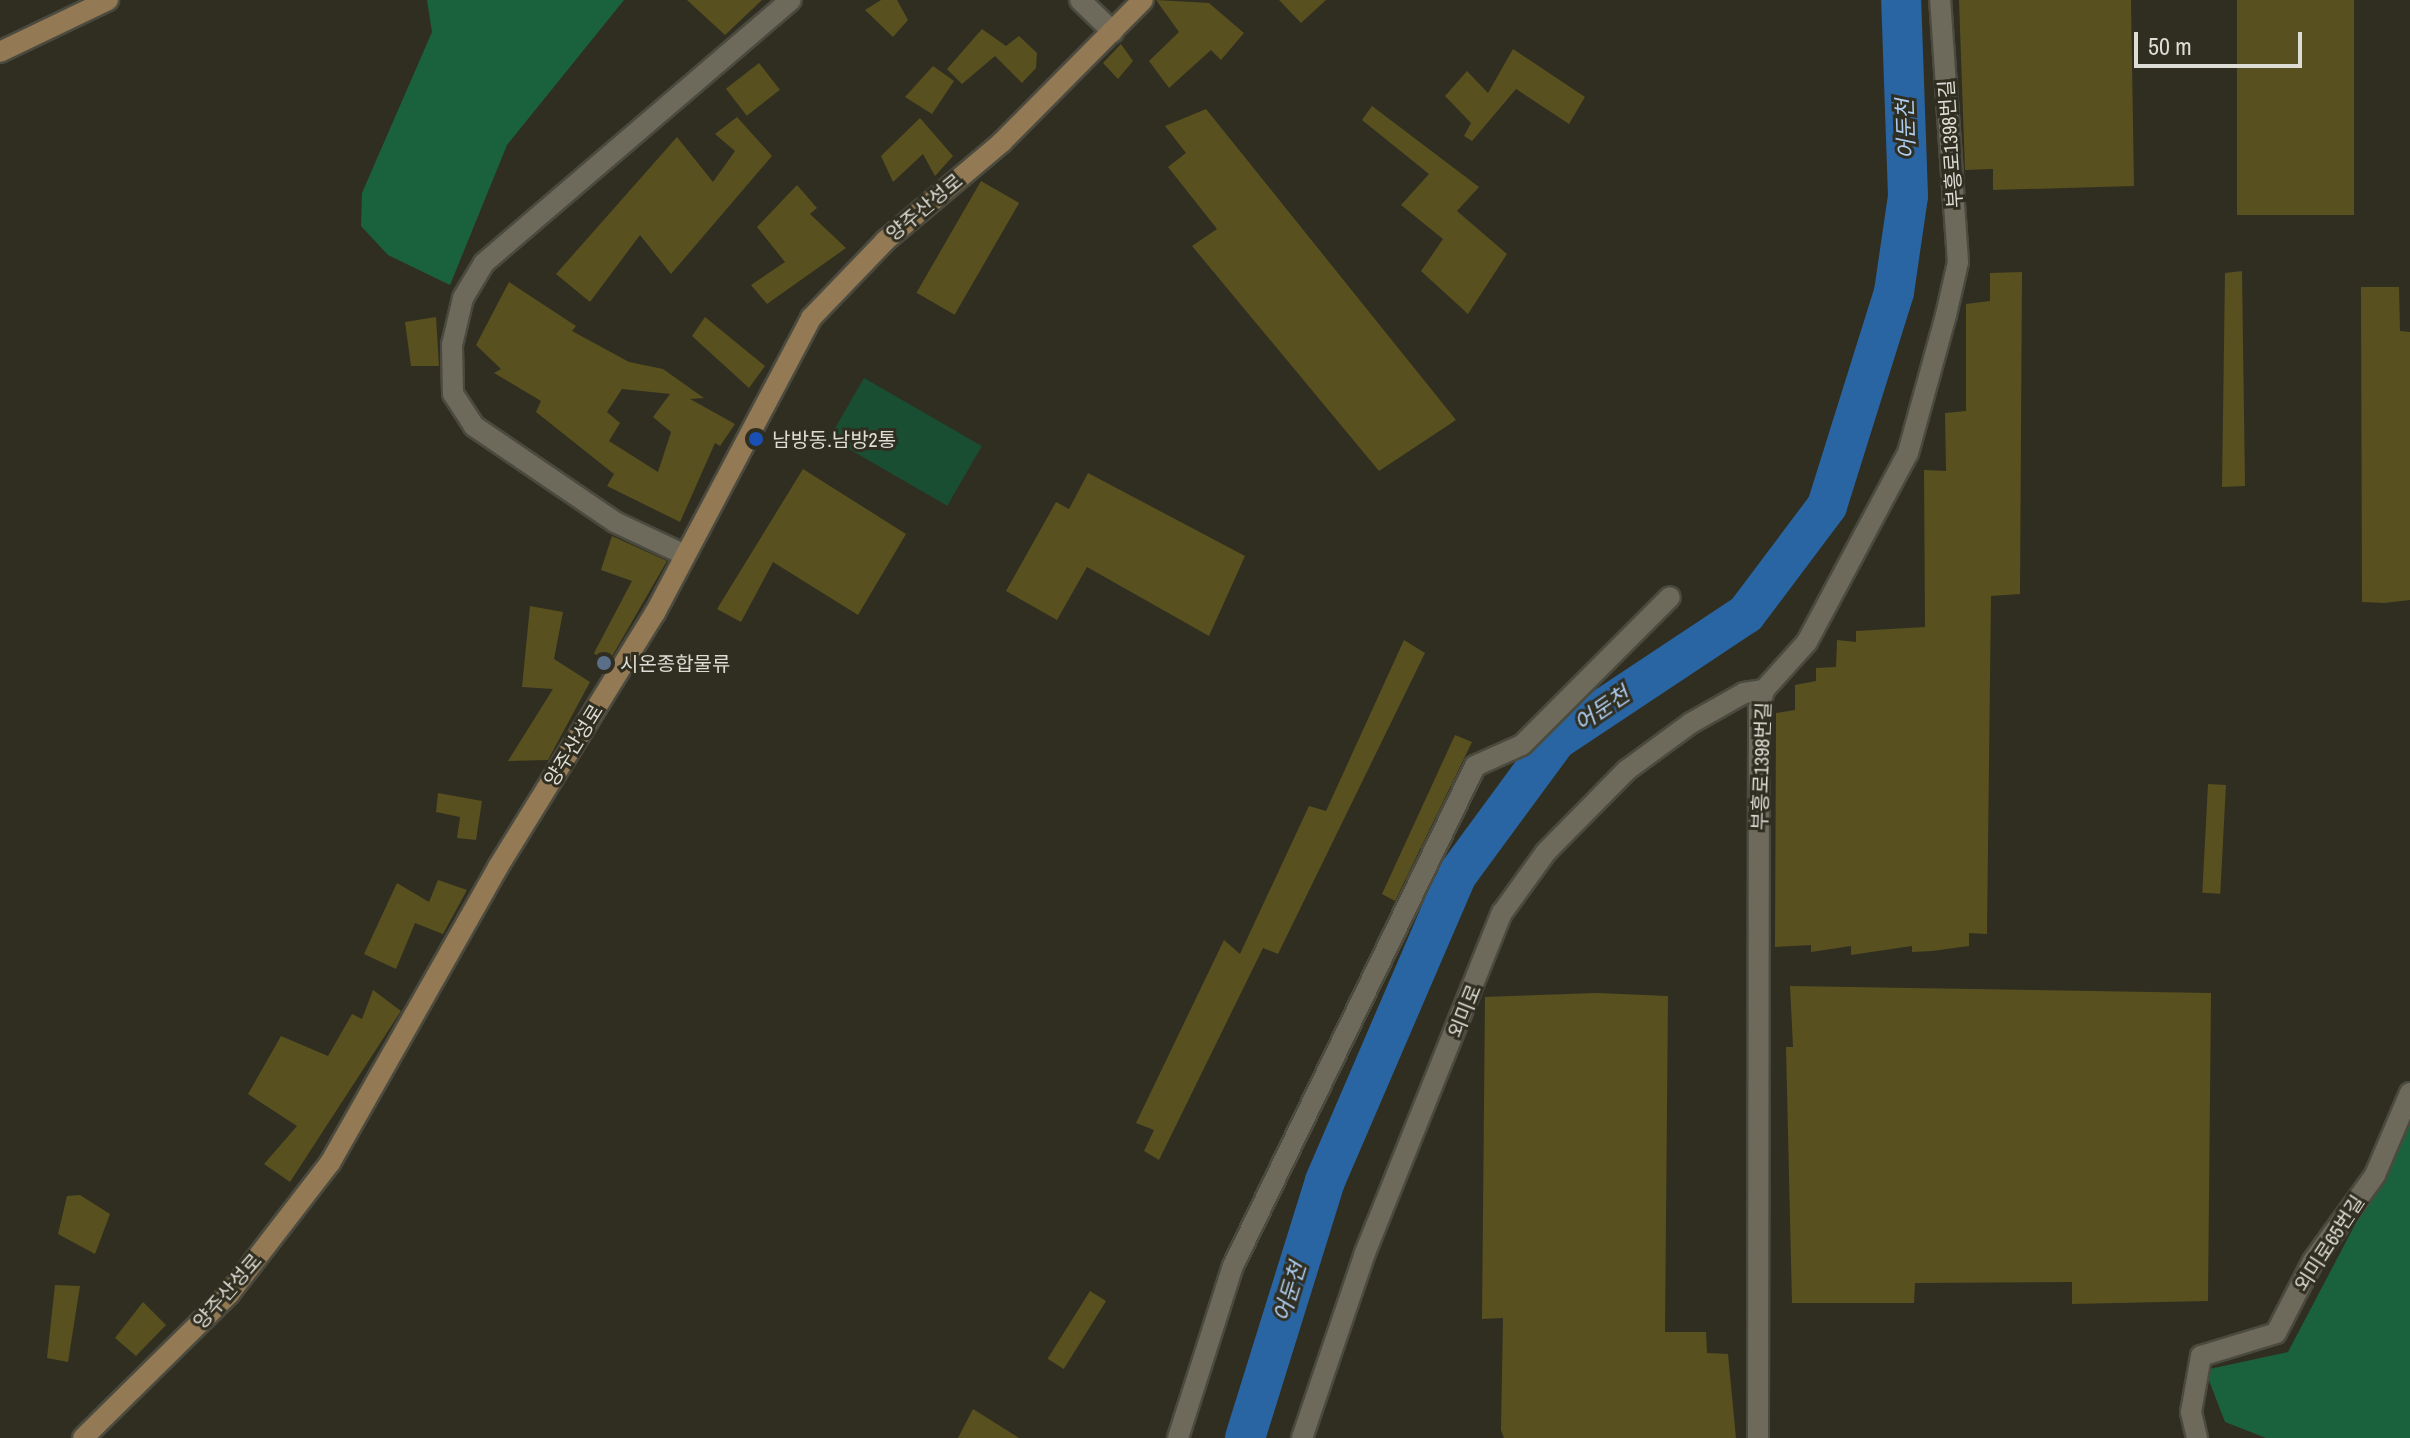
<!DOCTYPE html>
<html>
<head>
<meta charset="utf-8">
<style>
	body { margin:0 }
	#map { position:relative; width:2410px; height:1438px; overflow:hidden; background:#302e21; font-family:"Archivo Narrow","Noto Sans KR",sans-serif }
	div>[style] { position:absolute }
	.green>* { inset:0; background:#1a4e33; transform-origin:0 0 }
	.forest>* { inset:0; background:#1a623e }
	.river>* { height:40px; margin:-20px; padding:0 20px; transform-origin:20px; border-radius:20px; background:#2965a2 }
	.building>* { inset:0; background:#58501f; transform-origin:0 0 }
	.roads { filter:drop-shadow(2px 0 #4b4a3f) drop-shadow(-2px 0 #4b4a3f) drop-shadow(0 2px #4b4a3f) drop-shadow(0 -2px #4b4a3f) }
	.street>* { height:20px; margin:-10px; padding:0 10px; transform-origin:10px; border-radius:10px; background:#6d6a5c }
	.secondary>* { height:20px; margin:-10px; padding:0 10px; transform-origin:10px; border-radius:10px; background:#937954 }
	.dots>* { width:22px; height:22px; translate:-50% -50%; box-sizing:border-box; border:4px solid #302e21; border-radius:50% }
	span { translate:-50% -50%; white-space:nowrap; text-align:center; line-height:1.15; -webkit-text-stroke:6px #302e21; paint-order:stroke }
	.street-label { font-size:20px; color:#deddd5 }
	.poi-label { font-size:20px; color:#deddd5 }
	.left { translate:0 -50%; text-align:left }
	.water-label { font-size:22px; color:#afcdef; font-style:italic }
	.scale { position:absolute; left:2134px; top:32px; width:168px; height:36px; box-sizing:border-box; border:4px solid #deddd5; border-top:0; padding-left:10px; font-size:24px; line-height:28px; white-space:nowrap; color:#deddd5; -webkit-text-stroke:6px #302e21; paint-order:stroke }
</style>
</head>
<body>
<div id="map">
	<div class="green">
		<i style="left:864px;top:378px;width:136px;height:69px;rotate:30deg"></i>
	</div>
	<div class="forest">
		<i style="clip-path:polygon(427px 0,624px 0,507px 145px,450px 285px,388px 255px,361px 226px,362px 193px,432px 32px)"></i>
		<i style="clip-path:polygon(2410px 1120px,2410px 1438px,2266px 1438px,2225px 1422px,2205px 1370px,2288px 1352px)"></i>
	</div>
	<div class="river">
		<i style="left:1245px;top:1438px;width:269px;rotate:-72.7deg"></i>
		<i style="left:1325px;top:1181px;width:333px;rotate:-66.7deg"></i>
		<i style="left:1457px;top:875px;width:167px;rotate:-53.7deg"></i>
		<i style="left:1556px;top:740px;width:228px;rotate:-33.6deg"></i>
		<i style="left:1746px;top:614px;width:135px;rotate:-53.1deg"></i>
		<i style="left:1827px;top:506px;width:224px;rotate:-72.6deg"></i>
		<i style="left:1894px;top:292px;width:97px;rotate:-81.7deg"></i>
		<i style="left:1908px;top:196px;width:196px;rotate:-92deg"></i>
	</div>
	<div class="building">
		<i style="clip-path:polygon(687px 0,762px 0,725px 35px)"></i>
		<i style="clip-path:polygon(881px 0,897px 0,908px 20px,893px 37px,865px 10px)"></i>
		<i style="clip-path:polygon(1156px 0,1209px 3px,1244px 33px,1221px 60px,1211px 50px,1169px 88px,1149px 61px,1179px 32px)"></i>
		<i style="clip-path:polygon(1279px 0,1326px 0,1301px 23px)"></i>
		<i style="clip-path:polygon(1959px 0,2131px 0,2134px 186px,1993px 190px,1993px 169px,1965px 170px)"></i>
		<i style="left:2237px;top:0;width:117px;height:215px"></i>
		<i style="clip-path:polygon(982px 29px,1006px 46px,1019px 36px,1037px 53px,1036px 68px,1022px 83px,995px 56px,962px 84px,947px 69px)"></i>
		<i style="clip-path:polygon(1121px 44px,1133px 61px,1118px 79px,1103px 63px)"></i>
		<i style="clip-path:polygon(1513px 49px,1585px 97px,1569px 124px,1516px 89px,1472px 141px,1464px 136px,1471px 123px,1445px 96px,1467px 71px,1488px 93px)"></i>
		<i style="left:759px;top:63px;width:34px;height:42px;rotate:52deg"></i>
		<i style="clip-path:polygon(933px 66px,954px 81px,932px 114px,905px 97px)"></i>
		<i style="clip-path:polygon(1372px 106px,1479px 187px,1457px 211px,1507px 254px,1468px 314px,1421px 271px,1443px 239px,1401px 205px,1429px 174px,1362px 120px)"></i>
		<i style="clip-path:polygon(1206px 109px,1456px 420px,1379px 471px,1192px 246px,1217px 229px,1168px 167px,1186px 153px,1165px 126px)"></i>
		<i style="clip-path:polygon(737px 117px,772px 156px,671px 274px,640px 235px,590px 302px,556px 274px,677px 137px,713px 182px,735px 151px,715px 134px)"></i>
		<i style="clip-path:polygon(920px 118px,953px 156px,935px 176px,923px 154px,893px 182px,881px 156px)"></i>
		<i style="left:981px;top:181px;width:44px;height:129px;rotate:30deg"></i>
		<i style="clip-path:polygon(797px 185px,817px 208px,810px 214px,846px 248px,767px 304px,751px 285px,785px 262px,757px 227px)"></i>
		<i style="clip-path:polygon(2242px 271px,2245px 486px,2222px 487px,2225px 273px)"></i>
		<i style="clip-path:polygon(2022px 272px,2020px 594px,1991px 596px,1987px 934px,1969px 933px,1969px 946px,1932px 951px,1912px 952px,1912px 946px,1851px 955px,1851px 946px,1811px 952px,1811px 945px,1775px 947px,1776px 713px,1795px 710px,1795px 685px,1816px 681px,1816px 668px,1836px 667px,1837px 640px,1856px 642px,1856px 631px,1925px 627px,1924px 470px,1946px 471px,1945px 413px,1966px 411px,1966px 304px,1990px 301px,1990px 273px)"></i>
		<i style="clip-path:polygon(evenodd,509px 282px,576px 326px,572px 331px,629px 362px,663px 369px,704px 398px,690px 399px,735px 424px,720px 446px,715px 443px,680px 522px,607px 486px,614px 474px,536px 412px,541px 401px,494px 373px,501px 369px,476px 345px,509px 282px,622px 389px,670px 394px,653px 417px,671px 432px,658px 472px,609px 441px,620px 423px,607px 412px,622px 389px)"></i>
		<i style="clip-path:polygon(2361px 287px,2399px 287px,2400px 331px,2410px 332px,2410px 600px,2384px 603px,2362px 602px)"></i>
		<i style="clip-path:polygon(436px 317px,439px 366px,411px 366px,405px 322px)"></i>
		<i style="clip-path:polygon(705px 317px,765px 366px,749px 388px,692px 336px)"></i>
		<i style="clip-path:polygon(803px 469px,906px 534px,858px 615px,773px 562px,741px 622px,717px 609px)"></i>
		<i style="clip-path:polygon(1088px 473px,1245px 556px,1209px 636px,1087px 567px,1057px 620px,1006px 591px,1056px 502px,1069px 509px)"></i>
		<i style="clip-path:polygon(612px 536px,667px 561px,607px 665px,594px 653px,632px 581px,601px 570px)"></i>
		<i style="clip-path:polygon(530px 606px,563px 612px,554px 659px,590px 682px,548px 760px,508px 761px,553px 689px,522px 687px)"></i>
		<i style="clip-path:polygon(1404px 640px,1425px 653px,1278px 954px,1263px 948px,1159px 1160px,1144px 1151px,1154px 1130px,1136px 1123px,1224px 940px,1240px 954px,1309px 806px,1326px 811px)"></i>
		<i style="clip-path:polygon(1455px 735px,1472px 742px,1395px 901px,1382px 894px)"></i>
		<i style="left:2208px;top:784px;width:18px;height:109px;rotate:3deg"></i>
		<i style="clip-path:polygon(438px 793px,482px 801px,476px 840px,457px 838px,460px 817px,436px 812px)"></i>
		<i style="clip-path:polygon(438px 880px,467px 890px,443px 934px,415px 923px,396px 969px,364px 954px,397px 883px,429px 902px)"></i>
		<i style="clip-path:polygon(1790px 986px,2211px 993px,2208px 1301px,2072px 1304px,2072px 1282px,1915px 1283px,1914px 1303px,1792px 1303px,1786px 1047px,1793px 1047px)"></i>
		<i style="clip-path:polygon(373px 990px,401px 1011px,290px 1182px,264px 1164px,297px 1126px,248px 1094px,281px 1036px,328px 1056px,352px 1014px,362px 1019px)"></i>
		<i style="clip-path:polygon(1597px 993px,1668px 996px,1665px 1332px,1706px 1332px,1707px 1353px,1728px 1354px,1736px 1438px,1504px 1438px,1501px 1430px,1503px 1318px,1482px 1319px,1485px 997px)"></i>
		<i style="clip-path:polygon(80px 1195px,110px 1214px,95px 1254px,58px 1234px,67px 1196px)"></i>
		<i style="clip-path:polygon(55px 1285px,80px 1286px,68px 1362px,47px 1358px)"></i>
		<i style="left:1090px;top:1291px;width:19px;height:80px;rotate:32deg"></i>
		<i style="clip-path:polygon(143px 1302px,166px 1325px,136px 1356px,115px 1338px)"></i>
		<i style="clip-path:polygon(973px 1409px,1019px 1438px,958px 1438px)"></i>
	</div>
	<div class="roads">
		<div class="street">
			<i style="left:1080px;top:0;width:46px;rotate:44.1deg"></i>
			<i style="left:685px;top:555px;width:77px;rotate:-154.8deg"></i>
			<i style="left:615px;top:522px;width:171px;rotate:-145.8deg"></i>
			<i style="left:474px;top:426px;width:38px;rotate:-123deg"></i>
			<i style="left:453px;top:394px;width:49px;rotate:-91.2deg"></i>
			<i style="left:452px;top:345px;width:48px;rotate:-76.8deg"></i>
			<i style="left:463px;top:298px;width:41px;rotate:-59deg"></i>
			<i style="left:484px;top:263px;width:404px;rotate:-40.6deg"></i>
			<i style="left:1178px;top:1438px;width:181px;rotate:-72.3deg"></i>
			<i style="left:1233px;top:1266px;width:555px;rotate:-64.17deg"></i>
			<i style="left:1475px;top:766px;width:51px;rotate:-24.1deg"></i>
			<i style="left:1522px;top:745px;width:209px;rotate:-45deg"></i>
			<i style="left:1302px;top:1438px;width:195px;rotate:-71.2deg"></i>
			<i style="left:1365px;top:1253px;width:367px;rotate:-68.1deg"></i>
			<i style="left:1502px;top:913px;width:75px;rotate:-54.2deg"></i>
			<i style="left:1546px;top:852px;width:115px;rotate:-45.4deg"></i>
			<i style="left:1627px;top:770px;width:79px;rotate:-36.3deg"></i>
			<i style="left:1691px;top:723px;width:61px;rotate:-29.5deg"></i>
			<i style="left:1744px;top:693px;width:20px;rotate:-9deg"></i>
			<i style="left:1758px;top:1438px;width:730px;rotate:-89.92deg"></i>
			<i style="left:1759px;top:708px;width:19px;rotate:-74deg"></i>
			<i style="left:1764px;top:690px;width:64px;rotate:-48.1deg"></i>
			<i style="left:1807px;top:642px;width:214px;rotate:-61.9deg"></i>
			<i style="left:1908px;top:453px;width:143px;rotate:-74.6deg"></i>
			<i style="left:1946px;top:315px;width:54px;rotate:-77.2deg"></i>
			<i style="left:1958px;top:262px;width:263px;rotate:-93.9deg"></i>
			<i style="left:2197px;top:1438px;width:27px;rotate:-103deg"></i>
			<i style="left:2191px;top:1412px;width:57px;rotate:-79.9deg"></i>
			<i style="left:2201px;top:1356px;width:78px;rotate:-17deg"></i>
			<i style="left:2276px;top:1333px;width:81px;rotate:-62.8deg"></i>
			<i style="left:2313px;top:1261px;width:106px;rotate:-54.2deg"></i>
			<i style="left:2375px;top:1175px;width:89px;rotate:-66.9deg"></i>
		</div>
		<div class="secondary">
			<i style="left:0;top:52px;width:120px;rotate:-25.7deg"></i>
			<i style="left:83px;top:1438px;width:205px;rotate:-44.6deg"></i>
			<i style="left:229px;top:1294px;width:165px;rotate:-52.4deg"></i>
			<i style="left:330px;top:1163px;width:340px;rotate:-60.4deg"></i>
			<i style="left:498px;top:867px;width:299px;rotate:-58.3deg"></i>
			<i style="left:655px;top:613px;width:334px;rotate:-62.1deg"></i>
			<i style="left:811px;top:318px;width:107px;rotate:-46.1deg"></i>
			<i style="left:885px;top:241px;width:153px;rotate:-40.2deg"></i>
			<i style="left:1002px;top:142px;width:200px;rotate:-45.2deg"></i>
		</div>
	</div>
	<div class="dots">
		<i style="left:756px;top:439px;background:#1a4fb4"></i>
		<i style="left:604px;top:663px;background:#5c6f8a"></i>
	</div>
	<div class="street-label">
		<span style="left:1950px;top:144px;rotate:-94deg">부흥로1398번길</span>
		<span style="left:924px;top:207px;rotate:-40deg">양주산성로</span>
		<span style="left:573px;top:745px;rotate:-58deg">양주산성로</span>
		<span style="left:1761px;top:766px;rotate:-88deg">부흥로1398번길</span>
		<span style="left:1464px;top:1011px;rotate:-68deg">외미로</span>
		<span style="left:2329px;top:1243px;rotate:-57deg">외미로65번길</span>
		<span style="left:227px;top:1291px;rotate:-49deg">양주산성로</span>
	</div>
	<div class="poi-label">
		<span class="left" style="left:772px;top:439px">남방동.남방2통</span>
		<span class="left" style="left:620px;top:663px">시온종합물류</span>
	</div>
	<div class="water-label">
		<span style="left:1906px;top:129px;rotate:-92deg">어둔천</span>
		<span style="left:1602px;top:709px;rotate:-34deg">어둔천</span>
		<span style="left:1290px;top:1292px;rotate:-73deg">어둔천</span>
	</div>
	<div class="scale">50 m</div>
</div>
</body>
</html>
